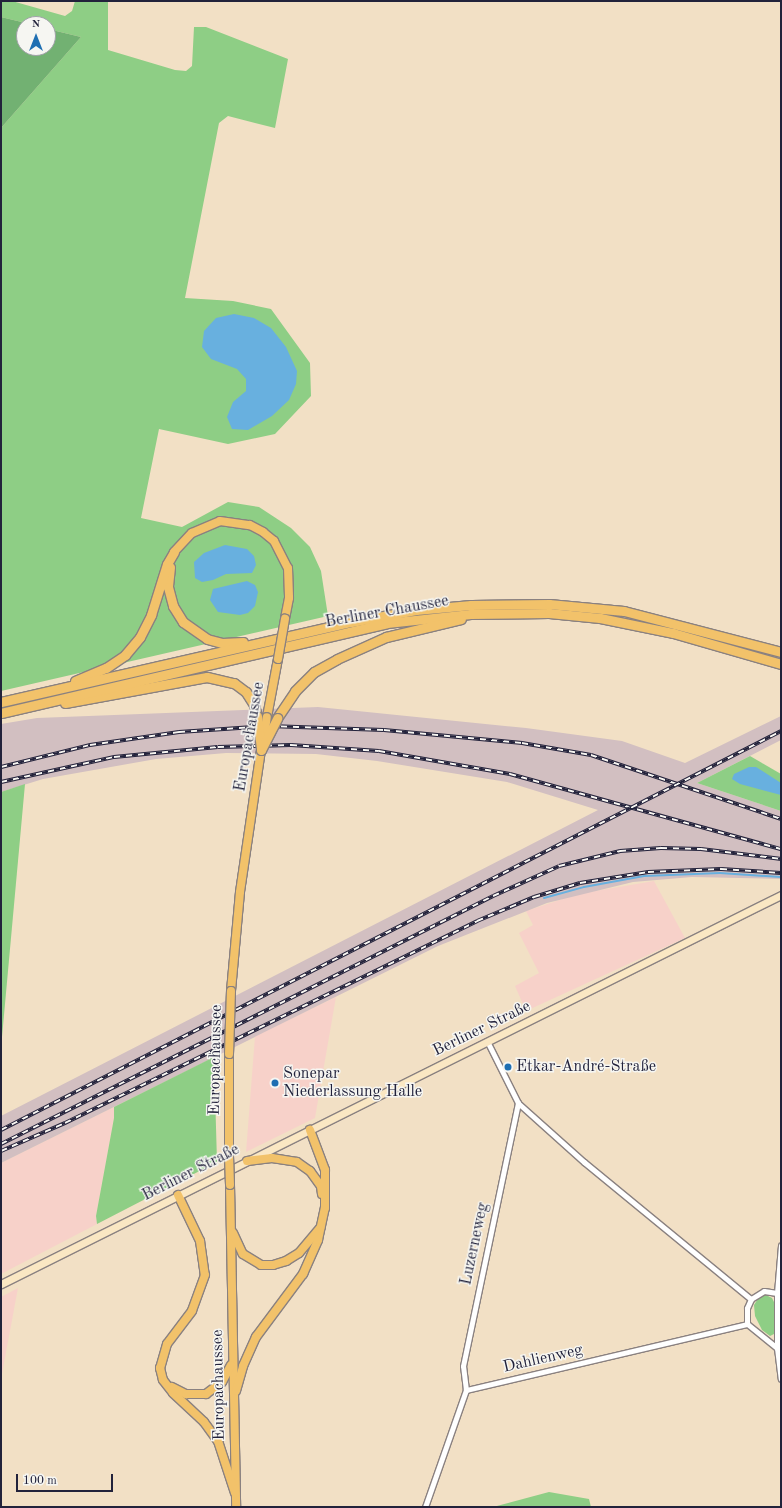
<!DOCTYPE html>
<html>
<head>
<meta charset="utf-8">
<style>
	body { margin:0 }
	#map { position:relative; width:782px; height:1508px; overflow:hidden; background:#f2e0c5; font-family:"Old Standard TT",serif }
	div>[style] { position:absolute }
	.built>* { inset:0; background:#f7d1c9 }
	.industrial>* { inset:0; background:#d2bfc1 }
	.green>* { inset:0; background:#8ece85 }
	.forest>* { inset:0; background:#72b172 }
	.water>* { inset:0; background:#68b0df }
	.stream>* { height:2px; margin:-1px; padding:0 1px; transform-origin:1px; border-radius:1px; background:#68b0df }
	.roads { filter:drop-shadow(1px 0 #8a8180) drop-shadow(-1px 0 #8a8180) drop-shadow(0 1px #8a8180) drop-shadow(0 -1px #8a8180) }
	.street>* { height:5px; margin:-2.5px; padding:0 2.5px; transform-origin:2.5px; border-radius:2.5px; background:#fff }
	.secondary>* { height:7px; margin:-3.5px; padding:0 3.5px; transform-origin:3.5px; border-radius:3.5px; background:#fae7c3 }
	.primary>* { height:8px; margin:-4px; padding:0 4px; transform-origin:4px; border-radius:4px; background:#f2c26a }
	.highway>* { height:9px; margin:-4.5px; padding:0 4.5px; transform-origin:4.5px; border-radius:4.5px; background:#f2c26a }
	.rail>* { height:3.5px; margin-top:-1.75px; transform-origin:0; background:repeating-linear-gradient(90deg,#f6f6f2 0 6px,#22223b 0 12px); box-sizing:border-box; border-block:1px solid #22223b }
	.bridges { filter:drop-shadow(1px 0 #8a8180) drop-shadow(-1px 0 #8a8180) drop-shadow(0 1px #8a8180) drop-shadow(0 -1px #8a8180) }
	.primary-bridge>* { height:8px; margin:-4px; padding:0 4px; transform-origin:4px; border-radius:4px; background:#f2c26a }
	.highway-bridge>* { height:9px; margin:-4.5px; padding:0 4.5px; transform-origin:4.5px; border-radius:4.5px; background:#f2c26a }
	.dots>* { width:11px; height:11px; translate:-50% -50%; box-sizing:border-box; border:2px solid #f6f6f2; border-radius:50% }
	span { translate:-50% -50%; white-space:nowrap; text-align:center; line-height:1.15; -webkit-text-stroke:3px #f6f6f2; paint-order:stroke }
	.street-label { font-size:16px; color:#22223b }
	.poi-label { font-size:16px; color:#22223b }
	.left { translate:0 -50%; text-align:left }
	.frame { position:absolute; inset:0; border:2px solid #22223b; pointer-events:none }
	.north { position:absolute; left:16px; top:16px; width:40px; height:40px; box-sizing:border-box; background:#f6f6f2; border:1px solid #a1a1a9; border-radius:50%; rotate:0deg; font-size:11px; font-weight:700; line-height:16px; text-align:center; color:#22223b }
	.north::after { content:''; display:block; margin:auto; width:14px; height:18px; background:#1f6fb2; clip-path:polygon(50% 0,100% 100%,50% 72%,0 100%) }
	.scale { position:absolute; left:16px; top:1474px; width:97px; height:18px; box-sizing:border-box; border:2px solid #22223b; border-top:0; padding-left:5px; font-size:12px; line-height:14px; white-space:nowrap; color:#22223b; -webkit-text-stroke:3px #f6f6f2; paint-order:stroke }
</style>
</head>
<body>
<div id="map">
	<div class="built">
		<i style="clip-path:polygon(654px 881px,685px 938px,526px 1011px,515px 986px,539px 973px,519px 933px,533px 925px,526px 911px,578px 894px)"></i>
		<i style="clip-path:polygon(336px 997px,315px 1118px,246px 1152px,255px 1036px)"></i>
		<i style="clip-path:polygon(114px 1107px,114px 1118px,96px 1216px,97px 1224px,1px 1274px,1px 1163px)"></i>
		<i style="clip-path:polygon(18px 1288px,2px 1374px,1px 1374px,1px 1297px)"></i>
	</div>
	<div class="industrial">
		<i style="clip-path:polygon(318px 707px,526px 728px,622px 741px,685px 763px,781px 716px,781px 740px,697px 783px,781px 811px,781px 879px,692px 877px,633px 882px,547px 903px,438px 946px,1px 1163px,1px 1116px,598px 810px,507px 782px,377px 761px,316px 754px,226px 753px,156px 759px,43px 779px,1px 792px,1px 724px,37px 718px)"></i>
	</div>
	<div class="green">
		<i style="clip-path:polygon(1px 1px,12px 1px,65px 16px,72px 11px,75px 1px,108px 1px,108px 50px,175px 70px,186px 71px,192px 66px,194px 27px,206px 27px,288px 59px,275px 128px,228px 116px,219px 123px,185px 298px,233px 301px,271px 309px,310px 363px,311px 396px,275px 434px,228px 444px,159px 429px,141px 518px,182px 527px,228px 502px,259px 507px,291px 528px,310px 547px,321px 571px,328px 616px,1px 691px,1px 128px,81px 37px,48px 29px,48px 24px,30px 24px,1px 17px)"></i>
		<i style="clip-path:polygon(750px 756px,781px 774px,781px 811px,697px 783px)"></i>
		<i style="clip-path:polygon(25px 784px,1px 1048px,1px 792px)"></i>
		<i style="clip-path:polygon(214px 1057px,217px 1162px,97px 1224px,96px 1216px,114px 1118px,114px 1107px)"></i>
		<i style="clip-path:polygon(764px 1294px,772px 1298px,774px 1302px,774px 1334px,770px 1336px,762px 1330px,755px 1316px,754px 1305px,759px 1297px)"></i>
		<i style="clip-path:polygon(549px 1492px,589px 1499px,591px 1507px,493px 1507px)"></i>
	</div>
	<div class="forest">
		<i style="clip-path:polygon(1px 17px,30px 24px,24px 24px,24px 48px,48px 48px,48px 29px,81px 37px,1px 128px)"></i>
	</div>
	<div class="water">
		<i style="clip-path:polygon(234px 314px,254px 318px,271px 328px,286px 347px,297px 371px,296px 384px,289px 400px,272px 416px,248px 430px,232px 429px,227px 417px,233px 402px,246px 391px,246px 379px,237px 369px,211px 359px,202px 347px,204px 331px,216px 318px)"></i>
		<i style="clip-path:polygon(225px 545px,247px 549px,254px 556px,256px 565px,252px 573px,226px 574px,213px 580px,202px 582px,195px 578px,194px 562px,204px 553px)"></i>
		<i style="clip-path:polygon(247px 581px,255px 585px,258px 592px,255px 606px,248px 613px,240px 615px,218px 612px,210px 600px,213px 589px)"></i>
		<i style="clip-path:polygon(749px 767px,756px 767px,781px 783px,781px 795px,740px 784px,732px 779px,734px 774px)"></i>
	</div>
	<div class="stream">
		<i style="left:544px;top:898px;width:41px;rotate:-15.4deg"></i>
		<i style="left:584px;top:887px;width:61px;rotate:-10.4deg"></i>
		<i style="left:644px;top:876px;width:76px;rotate:-2.3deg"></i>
		<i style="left:720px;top:873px;width:61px;rotate:3.8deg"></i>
	</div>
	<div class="roads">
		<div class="street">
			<i style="left:487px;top:1041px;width:69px;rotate:63.4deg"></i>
			<i style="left:518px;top:1103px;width:89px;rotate:41.8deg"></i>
			<i style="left:584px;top:1162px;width:216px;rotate:39.4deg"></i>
			<i style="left:777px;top:1293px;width:48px;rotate:-85.2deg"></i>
			<i style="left:777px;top:1348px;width:38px;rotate:-141deg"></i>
			<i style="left:747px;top:1324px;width:16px;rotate:-90deg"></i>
			<i style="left:747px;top:1308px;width:10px;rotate:-66deg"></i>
			<i style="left:751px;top:1299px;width:15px;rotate:-32deg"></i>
			<i style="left:764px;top:1291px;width:13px;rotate:9deg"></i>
			<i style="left:777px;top:1293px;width:55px;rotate:90deg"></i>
			<i style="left:777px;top:1348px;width:31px;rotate:83deg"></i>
			<i style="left:466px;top:1390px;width:24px;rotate:-97deg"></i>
			<i style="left:463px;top:1366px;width:269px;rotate:-78.2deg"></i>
			<i style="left:425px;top:1507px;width:124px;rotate:-70.7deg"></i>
			<i style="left:466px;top:1390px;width:289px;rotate:-13.2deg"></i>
		</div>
		<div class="secondary">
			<i style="left:1px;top:1284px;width:872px;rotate:-26.51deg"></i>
		</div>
		<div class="primary">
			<i style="left:174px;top:552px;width:26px;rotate:-47deg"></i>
			<i style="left:192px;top:533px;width:30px;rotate:-23deg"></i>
			<i style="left:220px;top:521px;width:30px;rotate:8deg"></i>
			<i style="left:250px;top:525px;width:15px;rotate:28deg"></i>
			<i style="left:263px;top:532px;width:14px;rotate:39deg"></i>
			<i style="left:274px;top:541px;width:30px;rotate:63deg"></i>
			<i style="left:288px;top:568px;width:30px;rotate:88deg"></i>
			<i style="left:289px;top:598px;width:21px;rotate:101deg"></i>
			<i style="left:267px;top:717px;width:59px;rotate:-79.3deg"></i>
			<i style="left:231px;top:991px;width:99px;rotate:-84.8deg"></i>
			<i style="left:240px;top:892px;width:144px;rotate:-81.6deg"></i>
			<i style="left:229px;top:1054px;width:102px;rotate:90deg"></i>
			<i style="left:247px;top:1161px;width:25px;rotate:-7deg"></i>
			<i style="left:272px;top:1158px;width:25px;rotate:9deg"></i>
			<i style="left:297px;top:1162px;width:16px;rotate:35deg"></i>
			<i style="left:310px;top:1171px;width:19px;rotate:54deg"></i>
			<i style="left:321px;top:1186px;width:8px;rotate:83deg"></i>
			<i style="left:230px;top:1185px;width:322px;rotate:88.9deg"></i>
			<i style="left:178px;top:1195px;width:51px;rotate:64.4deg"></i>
			<i style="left:200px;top:1241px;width:34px;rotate:82deg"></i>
			<i style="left:205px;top:1275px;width:38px;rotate:110deg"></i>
			<i style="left:192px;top:1311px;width:41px;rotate:127.1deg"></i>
			<i style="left:167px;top:1344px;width:25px;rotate:106deg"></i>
			<i style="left:160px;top:1368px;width:12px;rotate:76deg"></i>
			<i style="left:163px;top:1380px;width:16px;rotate:52deg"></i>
			<i style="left:173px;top:1393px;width:42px;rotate:43.1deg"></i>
			<i style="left:204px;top:1422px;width:24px;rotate:54deg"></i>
			<i style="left:218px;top:1441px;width:55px;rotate:71.9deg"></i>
			<i style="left:233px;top:1233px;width:23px;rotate:65deg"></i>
			<i style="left:243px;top:1254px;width:21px;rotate:31deg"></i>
			<i style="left:261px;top:1265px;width:12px"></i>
			<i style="left:273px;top:1265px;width:14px;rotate:-17deg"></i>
			<i style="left:286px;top:1261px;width:15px;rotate:-32deg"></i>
			<i style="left:299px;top:1253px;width:33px;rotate:-50deg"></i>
			<i style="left:172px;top:1387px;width:16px;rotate:27deg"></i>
			<i style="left:186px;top:1394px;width:20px"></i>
			<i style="left:206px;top:1394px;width:20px;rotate:-37deg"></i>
			<i style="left:222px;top:1382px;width:19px;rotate:-62deg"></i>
			<i style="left:236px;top:1391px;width:26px;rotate:-74deg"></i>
			<i style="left:243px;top:1366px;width:32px;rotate:-66deg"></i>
			<i style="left:256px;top:1337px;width:79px;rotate:-53.3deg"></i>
			<i style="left:303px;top:1274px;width:37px;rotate:-66deg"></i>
			<i style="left:318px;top:1240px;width:33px;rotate:-78deg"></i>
			<i style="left:325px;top:1208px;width:38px;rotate:-90deg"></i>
			<i style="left:325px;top:1170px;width:43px;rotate:-110.6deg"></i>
		</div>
		<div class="highway">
			<i style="left:170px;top:567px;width:20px;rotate:96deg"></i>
			<i style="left:168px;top:587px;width:20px;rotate:75deg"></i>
			<i style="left:173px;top:606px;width:19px;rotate:58deg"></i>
			<i style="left:183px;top:622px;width:29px;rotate:35deg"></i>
			<i style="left:207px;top:639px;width:16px;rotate:15deg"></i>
			<i style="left:222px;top:643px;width:21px;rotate:-3deg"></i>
			<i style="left:75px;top:681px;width:34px;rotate:-23deg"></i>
			<i style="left:106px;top:668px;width:23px;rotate:-34deg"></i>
			<i style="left:125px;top:655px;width:23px;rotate:-50deg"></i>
			<i style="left:140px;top:637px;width:25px;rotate:-63deg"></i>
			<i style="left:151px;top:615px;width:53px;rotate:-72.6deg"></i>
			<i style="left:167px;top:564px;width:14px;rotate:-60deg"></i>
			<i style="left:1px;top:702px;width:359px;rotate:-12.9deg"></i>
			<i style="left:351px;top:622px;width:66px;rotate:-10.5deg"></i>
			<i style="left:416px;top:610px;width:55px;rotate:-5.2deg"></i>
			<i style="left:471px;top:605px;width:78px;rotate:-0.7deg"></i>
			<i style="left:549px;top:604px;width:75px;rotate:5.3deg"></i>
			<i style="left:624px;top:611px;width:162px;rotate:14.6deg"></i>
			<i style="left:65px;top:703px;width:144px;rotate:-10.4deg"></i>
			<i style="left:207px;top:677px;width:28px;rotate:13deg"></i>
			<i style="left:234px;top:683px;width:15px;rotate:37deg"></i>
			<i style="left:246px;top:692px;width:15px;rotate:58deg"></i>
			<i style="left:254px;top:705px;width:11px;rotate:75deg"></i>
			<i style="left:1px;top:713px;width:396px;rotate:-13.1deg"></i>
			<i style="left:387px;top:623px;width:84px;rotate:-6.1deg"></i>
			<i style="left:471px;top:614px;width:78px;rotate:-0.7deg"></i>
			<i style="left:549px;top:613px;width:51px;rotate:5.6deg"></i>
			<i style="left:600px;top:618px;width:75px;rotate:11.6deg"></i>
			<i style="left:673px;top:633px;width:112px;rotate:16deg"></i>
			<i style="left:277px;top:718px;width:32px;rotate:-56deg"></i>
			<i style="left:295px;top:691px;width:27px;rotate:-45deg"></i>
			<i style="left:314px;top:672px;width:26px;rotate:-29deg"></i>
			<i style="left:337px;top:659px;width:54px;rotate:-24.2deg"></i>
			<i style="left:386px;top:637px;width:77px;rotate:-13.5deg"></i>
		</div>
	</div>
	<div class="rail">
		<i style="left:1px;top:767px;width:92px;rotate:-13.9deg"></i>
		<i style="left:90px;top:745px;width:90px;rotate:-8.3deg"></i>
		<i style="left:179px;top:732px;width:90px;rotate:-3.8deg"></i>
		<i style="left:269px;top:726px;width:115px;rotate:2deg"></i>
		<i style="left:384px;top:730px;width:139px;rotate:5.4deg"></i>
		<i style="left:522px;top:743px;width:70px;rotate:9.9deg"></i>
		<i style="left:591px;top:755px;width:200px;rotate:18.6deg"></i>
		<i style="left:1px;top:782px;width:116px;rotate:-12.5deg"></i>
		<i style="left:114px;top:757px;width:104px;rotate:-5.5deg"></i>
		<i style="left:218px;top:747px;width:73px;rotate:-1.6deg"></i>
		<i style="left:291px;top:745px;width:88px;rotate:3.9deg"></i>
		<i style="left:379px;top:751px;width:133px;rotate:10deg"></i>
		<i style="left:510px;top:774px;width:281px;rotate:15.5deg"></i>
		<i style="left:1px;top:1130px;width:876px;rotate:-27.09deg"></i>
		<i style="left:1px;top:1144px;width:551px;rotate:-26.75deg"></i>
		<i style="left:493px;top:896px;width:72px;rotate:-24.4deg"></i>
		<i style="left:559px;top:866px;width:63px;rotate:-13.8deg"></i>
		<i style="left:620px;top:851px;width:41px;rotate:-4.2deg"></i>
		<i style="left:661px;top:848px;width:40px;rotate:1.4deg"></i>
		<i style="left:701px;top:849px;width:81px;rotate:7.1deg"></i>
		<i style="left:1px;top:1151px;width:70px;rotate:-23.6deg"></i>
		<i style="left:65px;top:1123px;width:459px;rotate:-26.1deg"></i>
		<i style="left:477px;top:921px;width:62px;rotate:-22.8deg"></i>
		<i style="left:534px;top:897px;width:48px;rotate:-16.9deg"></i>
		<i style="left:580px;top:883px;width:69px;rotate:-9.2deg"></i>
		<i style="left:648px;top:872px;width:73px;rotate:-2.4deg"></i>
		<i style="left:721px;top:869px;width:60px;rotate:3.8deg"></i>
	</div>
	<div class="bridges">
		<div class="primary-bridge">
			<i style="left:278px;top:659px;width:41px;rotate:-80.1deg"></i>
			<i style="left:263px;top:744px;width:27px;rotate:-82deg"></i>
			<i style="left:229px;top:1054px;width:63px;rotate:-88.2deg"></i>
			<i style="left:229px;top:1156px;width:29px;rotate:88deg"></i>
		</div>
		<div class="highway-bridge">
			<i style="left:257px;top:716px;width:34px;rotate:83deg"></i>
			<i style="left:261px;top:750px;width:36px;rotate:-63deg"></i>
		</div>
	</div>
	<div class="dots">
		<i style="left:508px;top:1067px;background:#1f6fb2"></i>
		<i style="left:275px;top:1083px;background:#1f6fb2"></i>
	</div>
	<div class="street-label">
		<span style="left:387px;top:612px;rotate:-10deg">Berliner Chaussee</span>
		<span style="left:250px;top:737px;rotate:-80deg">Europachaussee</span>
		<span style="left:482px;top:1029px;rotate:-26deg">Berliner Straße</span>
		<span style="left:216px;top:1060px;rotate:-89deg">Europachaussee</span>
		<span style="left:191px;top:1173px;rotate:-27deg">Berliner Straße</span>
		<span style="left:475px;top:1244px;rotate:-78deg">Luzerneweg</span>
		<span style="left:543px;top:1359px;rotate:-13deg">Dahlienweg</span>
		<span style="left:219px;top:1385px;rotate:-91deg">Europachaussee</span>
	</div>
	<div class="poi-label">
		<span class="left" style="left:516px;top:1067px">Etkar-André-Straße</span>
		<span class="left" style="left:283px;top:1083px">Sonepar<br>Niederlassung Halle</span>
	</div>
	<div class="frame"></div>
	<div class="north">N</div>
	<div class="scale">100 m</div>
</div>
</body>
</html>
